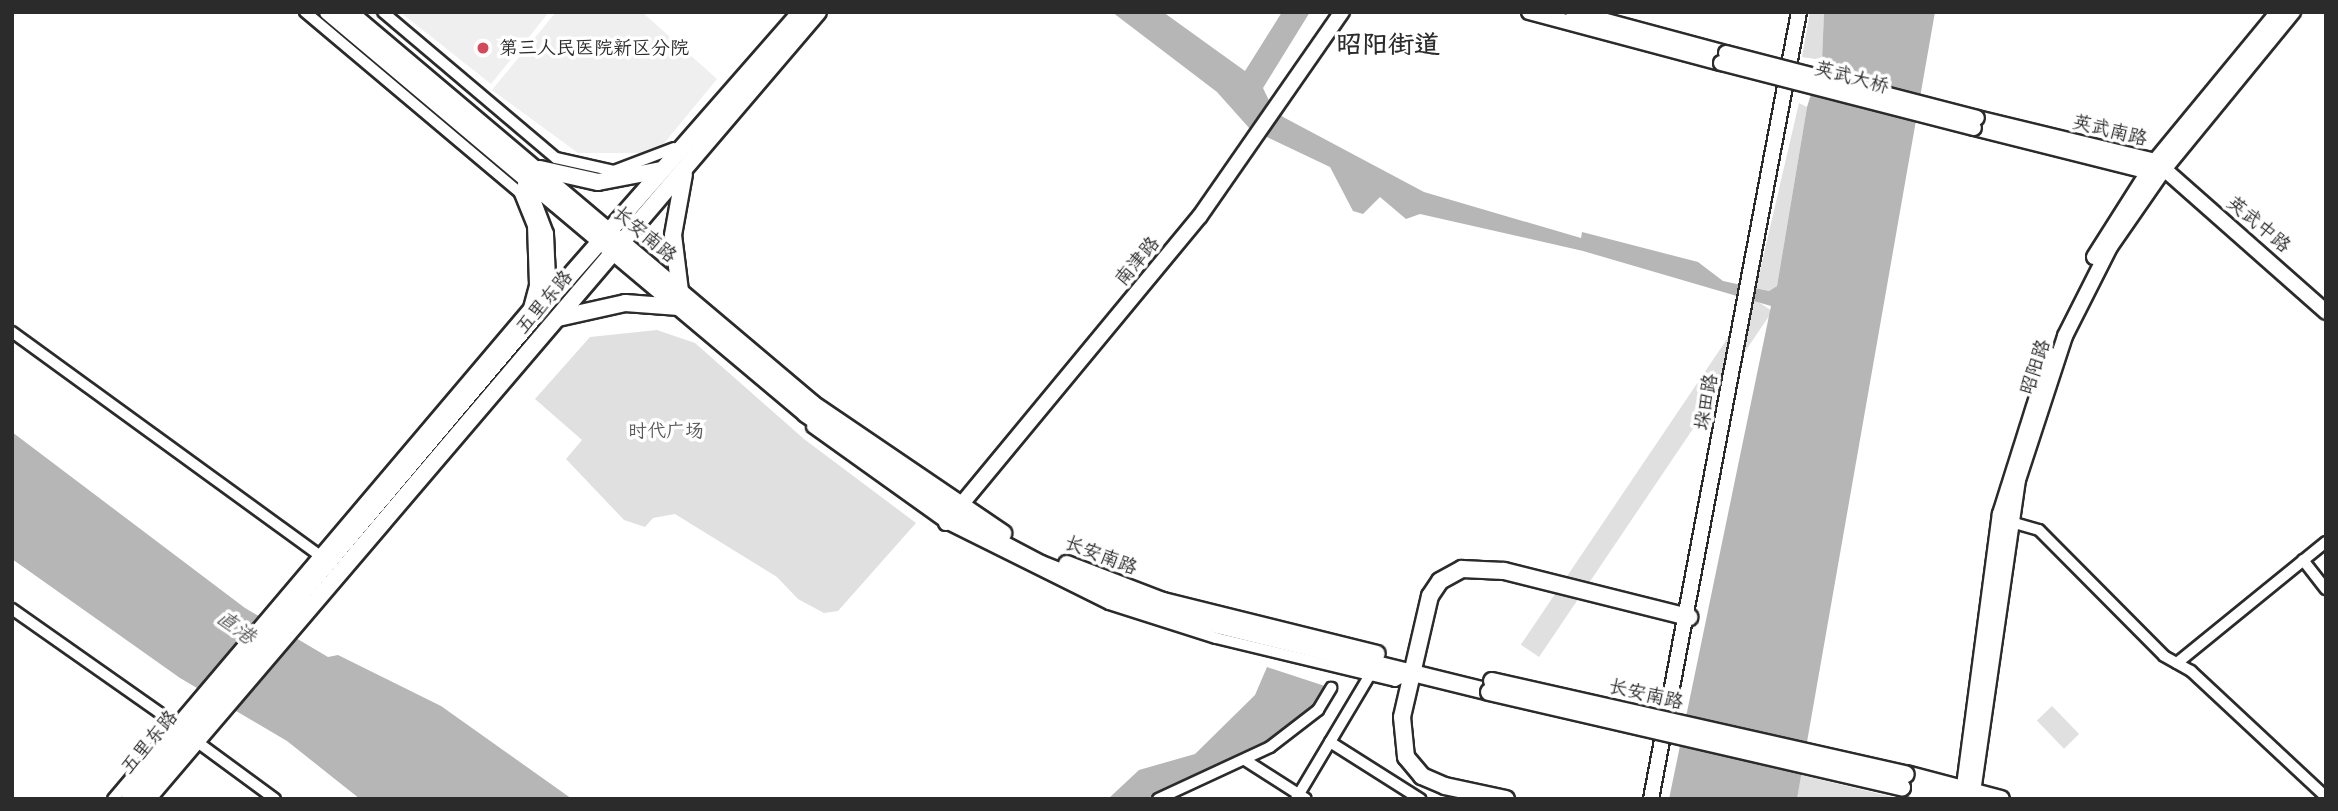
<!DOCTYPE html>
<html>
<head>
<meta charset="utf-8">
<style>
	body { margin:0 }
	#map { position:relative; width:2338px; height:811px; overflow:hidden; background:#fff; font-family:Sriracha,"LXGW WenKai TC",sans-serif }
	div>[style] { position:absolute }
	.built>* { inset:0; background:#efefef }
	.green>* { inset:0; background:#e0e0e0; transform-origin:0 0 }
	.water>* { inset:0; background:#b6b6b6 }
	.roads { filter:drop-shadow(2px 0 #2b2b2b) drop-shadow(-2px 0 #2b2b2b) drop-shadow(0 2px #2b2b2b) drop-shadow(0 -2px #2b2b2b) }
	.street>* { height:10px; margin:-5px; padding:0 5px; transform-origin:5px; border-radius:5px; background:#fff }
	.secondary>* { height:14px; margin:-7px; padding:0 7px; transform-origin:7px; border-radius:7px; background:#fff }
	.primary>* { height:16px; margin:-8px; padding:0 8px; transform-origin:8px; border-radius:8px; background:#fff }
	.bridges { filter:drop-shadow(2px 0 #2b2b2b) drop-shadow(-2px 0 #2b2b2b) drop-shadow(0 2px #2b2b2b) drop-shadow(0 -2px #2b2b2b) }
	.secondary-bridge>* { height:14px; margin:-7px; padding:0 7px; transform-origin:7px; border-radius:7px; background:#fff }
	.primary-bridge>* { height:16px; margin:-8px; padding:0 8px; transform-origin:8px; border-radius:8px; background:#fff }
	.dots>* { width:19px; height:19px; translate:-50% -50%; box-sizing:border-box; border:4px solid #fff; border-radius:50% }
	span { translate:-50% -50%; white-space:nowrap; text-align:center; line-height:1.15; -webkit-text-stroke:7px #fff; paint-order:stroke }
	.poi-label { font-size:19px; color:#2b2b2b }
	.left { translate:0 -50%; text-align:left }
	.street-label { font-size:19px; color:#2b2b2b }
	.park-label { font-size:19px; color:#585858 }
	.water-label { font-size:21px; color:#5c5c5c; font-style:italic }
	.district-label { font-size:26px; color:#2b2b2b; font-weight:700 }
	.frame { position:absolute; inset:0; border:14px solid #2b2b2b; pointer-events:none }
</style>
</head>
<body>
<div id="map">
	<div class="built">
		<i style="clip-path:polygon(400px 12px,549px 12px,491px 84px)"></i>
		<i style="clip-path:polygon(556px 12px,642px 12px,717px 79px,656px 153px,578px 153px,492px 90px)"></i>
	</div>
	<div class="green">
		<i style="clip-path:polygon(1810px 12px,1824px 12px,1822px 60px,1802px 57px)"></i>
		<i style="clip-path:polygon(1799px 103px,1807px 107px,1777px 286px,1769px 291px,1756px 288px)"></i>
		<i style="left:1754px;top:299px;width:22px;height:417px;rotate:34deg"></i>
		<i style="clip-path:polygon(657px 330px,695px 343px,804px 439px,916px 523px,838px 611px,824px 613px,798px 599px,777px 577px,675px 514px,653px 518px,645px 527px,624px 520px,566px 459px,582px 440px,535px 399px,590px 337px)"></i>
		<i style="left:2052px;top:706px;width:39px;height:21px;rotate:46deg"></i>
		<i style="clip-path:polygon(1801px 775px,1901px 799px,1797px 799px)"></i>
	</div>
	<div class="water">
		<i style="clip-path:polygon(1112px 12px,1163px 12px,1245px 71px,1282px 12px,1310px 12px,1263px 88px,1274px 111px,1285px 118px,1424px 192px,1581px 238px,1582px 232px,1698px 262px,1723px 281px,1769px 291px,1777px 286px,1807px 107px,1822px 60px,1824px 12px,1935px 12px,1797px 799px,1669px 799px,1771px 306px,1583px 251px,1420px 214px,1406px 219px,1380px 197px,1363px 214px,1353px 211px,1330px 167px,1250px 129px,1217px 92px)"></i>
		<i style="clip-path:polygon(12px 432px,245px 608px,328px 657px,338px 655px,441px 706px,572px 799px,360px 799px,287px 741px,180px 678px,12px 559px)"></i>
		<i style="clip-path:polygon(1267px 667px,1331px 688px,1318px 710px,1270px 747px,1158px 799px,1108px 799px,1139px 770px,1195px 754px,1255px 695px)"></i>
	</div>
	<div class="roads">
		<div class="street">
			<i style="left:383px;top:12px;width:226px;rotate:40.2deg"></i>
			<i style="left:556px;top:158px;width:59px;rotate:12.6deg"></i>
			<i style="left:614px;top:171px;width:64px;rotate:-21deg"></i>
			<i style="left:12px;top:332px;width:383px;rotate:36deg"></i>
			<i style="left:812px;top:427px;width:165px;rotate:35.6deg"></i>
			<i style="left:946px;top:523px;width:182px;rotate:26.4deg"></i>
			<i style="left:1109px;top:604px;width:112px;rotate:17.6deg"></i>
			<i style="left:1216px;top:638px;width:158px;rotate:13.5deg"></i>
			<i style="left:1370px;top:675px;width:26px;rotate:13deg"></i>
			<i style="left:1395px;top:681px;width:17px;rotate:-28deg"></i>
			<i style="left:2011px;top:522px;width:29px;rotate:16deg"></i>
			<i style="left:2039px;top:530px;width:177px;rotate:45.2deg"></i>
			<i style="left:2164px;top:656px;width:31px;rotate:29deg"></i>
			<i style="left:2191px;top:671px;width:185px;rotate:43deg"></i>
			<i style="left:2303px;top:560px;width:37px;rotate:52deg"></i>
			<i style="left:12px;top:609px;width:205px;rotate:35.1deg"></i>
			<i style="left:2177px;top:663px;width:192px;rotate:-39.1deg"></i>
			<i style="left:196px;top:741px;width:98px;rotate:36.3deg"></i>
			<i style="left:1330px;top:742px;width:107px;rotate:32.3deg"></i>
			<i style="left:1245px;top:760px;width:72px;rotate:32.6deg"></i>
			<i style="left:113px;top:799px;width:644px;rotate:-49.73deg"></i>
			<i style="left:529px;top:308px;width:24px;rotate:-75deg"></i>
			<i style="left:535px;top:285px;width:59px;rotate:-91.9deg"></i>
			<i style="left:533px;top:226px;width:37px;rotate:-112deg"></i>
			<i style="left:519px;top:192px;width:280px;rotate:-139.9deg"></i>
			<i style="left:1158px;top:799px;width:123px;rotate:-24.9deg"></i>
			<i style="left:1270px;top:747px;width:61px;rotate:-37.6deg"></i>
			<i style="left:1318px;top:710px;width:26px;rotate:-59deg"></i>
			<i style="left:1296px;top:799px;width:144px;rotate:-59.2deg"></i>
		</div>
		<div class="secondary">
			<i style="left:1529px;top:12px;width:199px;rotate:14.9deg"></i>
			<i style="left:1573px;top:12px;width:158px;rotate:15deg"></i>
			<i style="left:1977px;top:118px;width:183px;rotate:13.6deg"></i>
			<i style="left:2155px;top:161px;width:228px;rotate:41.4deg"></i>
			<i style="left:1974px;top:128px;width:185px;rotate:14.1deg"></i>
			<i style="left:2094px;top:257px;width:114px;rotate:-57.6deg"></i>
			<i style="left:2155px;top:161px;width:193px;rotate:-50.5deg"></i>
			<i style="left:946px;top:523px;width:398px;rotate:-50.4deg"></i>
			<i style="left:1200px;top:216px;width:249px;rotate:-55.2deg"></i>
			<i style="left:1651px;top:799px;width:801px;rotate:-79.35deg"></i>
			<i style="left:1969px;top:799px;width:14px;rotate:-111deg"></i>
			<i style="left:1964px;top:786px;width:274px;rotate:-82.5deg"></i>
			<i style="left:2000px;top:514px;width:167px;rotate:-72.5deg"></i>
			<i style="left:1972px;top:799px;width:322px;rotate:-81.8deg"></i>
			<i style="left:2018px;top:480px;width:151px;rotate:-71.9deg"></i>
			<i style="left:2065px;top:336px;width:100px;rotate:-63.2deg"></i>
			<i style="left:2110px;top:247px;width:91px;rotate:-55.3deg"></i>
			<i style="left:2162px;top:172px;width:207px;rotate:-50.7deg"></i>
		</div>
		<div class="primary">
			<i style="left:328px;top:12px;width:625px;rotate:40.06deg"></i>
			<i style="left:806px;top:414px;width:176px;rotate:35.3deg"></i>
			<i style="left:950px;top:516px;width:103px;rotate:27.8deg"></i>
			<i style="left:1041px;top:564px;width:128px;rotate:21.6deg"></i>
			<i style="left:1160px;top:611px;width:339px;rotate:13.8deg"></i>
			<i style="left:349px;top:12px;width:607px;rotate:40.19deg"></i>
			<i style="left:813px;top:404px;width:230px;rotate:34.2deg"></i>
			<i style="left:540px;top:169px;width:59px;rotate:12.6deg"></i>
			<i style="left:598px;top:182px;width:64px;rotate:-10.8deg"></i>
			<i style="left:526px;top:184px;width:53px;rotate:69.2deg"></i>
			<i style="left:545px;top:234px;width:44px;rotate:87.4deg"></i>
			<i style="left:547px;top:278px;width:30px;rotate:102deg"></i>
			<i style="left:680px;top:291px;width:56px;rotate:-97.1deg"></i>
			<i style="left:673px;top:235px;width:62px;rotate:-79.8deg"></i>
			<i style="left:558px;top:318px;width:69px;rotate:-12.6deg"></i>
			<i style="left:625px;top:303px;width:54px;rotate:4.2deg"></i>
			<i style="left:1067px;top:564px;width:103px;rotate:21.1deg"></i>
			<i style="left:1163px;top:601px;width:220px;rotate:13.9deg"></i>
			<i style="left:1906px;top:774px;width:98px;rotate:14.7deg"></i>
			<i style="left:1902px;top:787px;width:57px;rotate:12.1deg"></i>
			<i style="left:129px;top:799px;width:639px;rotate:-49.95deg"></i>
			<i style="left:540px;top:310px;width:396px;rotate:-48.8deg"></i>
			<i style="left:147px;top:799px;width:1034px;rotate:-49.55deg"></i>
			<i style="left:1506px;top:799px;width:62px;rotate:-168deg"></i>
			<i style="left:1445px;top:786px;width:25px;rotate:-157deg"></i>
			<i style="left:1422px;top:776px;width:25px;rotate:-130deg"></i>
			<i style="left:1406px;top:757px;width:40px;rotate:-95.7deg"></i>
			<i style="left:1402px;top:717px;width:124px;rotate:-77deg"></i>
			<i style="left:1430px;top:596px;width:18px;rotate:-56deg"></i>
			<i style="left:1440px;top:581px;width:25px;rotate:-29deg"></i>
			<i style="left:1462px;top:569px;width:42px;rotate:2.7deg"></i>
			<i style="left:1504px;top:571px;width:191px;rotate:14deg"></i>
		</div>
	</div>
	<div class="bridges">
		<div class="secondary-bridge">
			<i style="left:1726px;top:53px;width:259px;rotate:14.5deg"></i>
			<i style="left:1721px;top:63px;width:261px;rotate:14.4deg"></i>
		</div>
		<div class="primary-bridge">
			<i style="left:1492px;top:681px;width:424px;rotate:12.7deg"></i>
			<i style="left:1489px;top:692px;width:424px;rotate:13deg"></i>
		</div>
	</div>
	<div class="dots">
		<i style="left:483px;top:48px;background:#d1495b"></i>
	</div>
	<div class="poi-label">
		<span class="left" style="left:499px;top:48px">第三人民医院新区分院</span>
	</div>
	<div class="street-label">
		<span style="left:1852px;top:77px;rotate:15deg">英武大桥</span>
		<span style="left:2110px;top:130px;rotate:14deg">英武南路</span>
		<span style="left:2259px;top:224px;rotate:40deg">英武中路</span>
		<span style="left:645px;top:234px;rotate:40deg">长安南路</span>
		<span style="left:1137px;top:261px;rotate:-50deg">南津路</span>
		<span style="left:544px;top:302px;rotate:-50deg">五里东路</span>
		<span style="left:2035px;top:367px;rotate:-72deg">昭阳路</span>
		<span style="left:1706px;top:402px;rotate:-80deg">垛田路</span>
		<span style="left:1101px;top:555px;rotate:21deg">长安南路</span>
		<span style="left:1646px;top:694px;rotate:13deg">长安南路</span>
		<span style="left:149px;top:742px;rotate:-50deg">五里东路</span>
	</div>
	<div class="park-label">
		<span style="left:666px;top:431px">时代广场</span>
	</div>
	<div class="water-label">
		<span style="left:236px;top:627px;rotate:36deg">直港</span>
	</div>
	<div class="district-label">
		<span style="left:1388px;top:45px">昭阳街道</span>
	</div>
	<div class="frame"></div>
</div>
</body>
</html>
